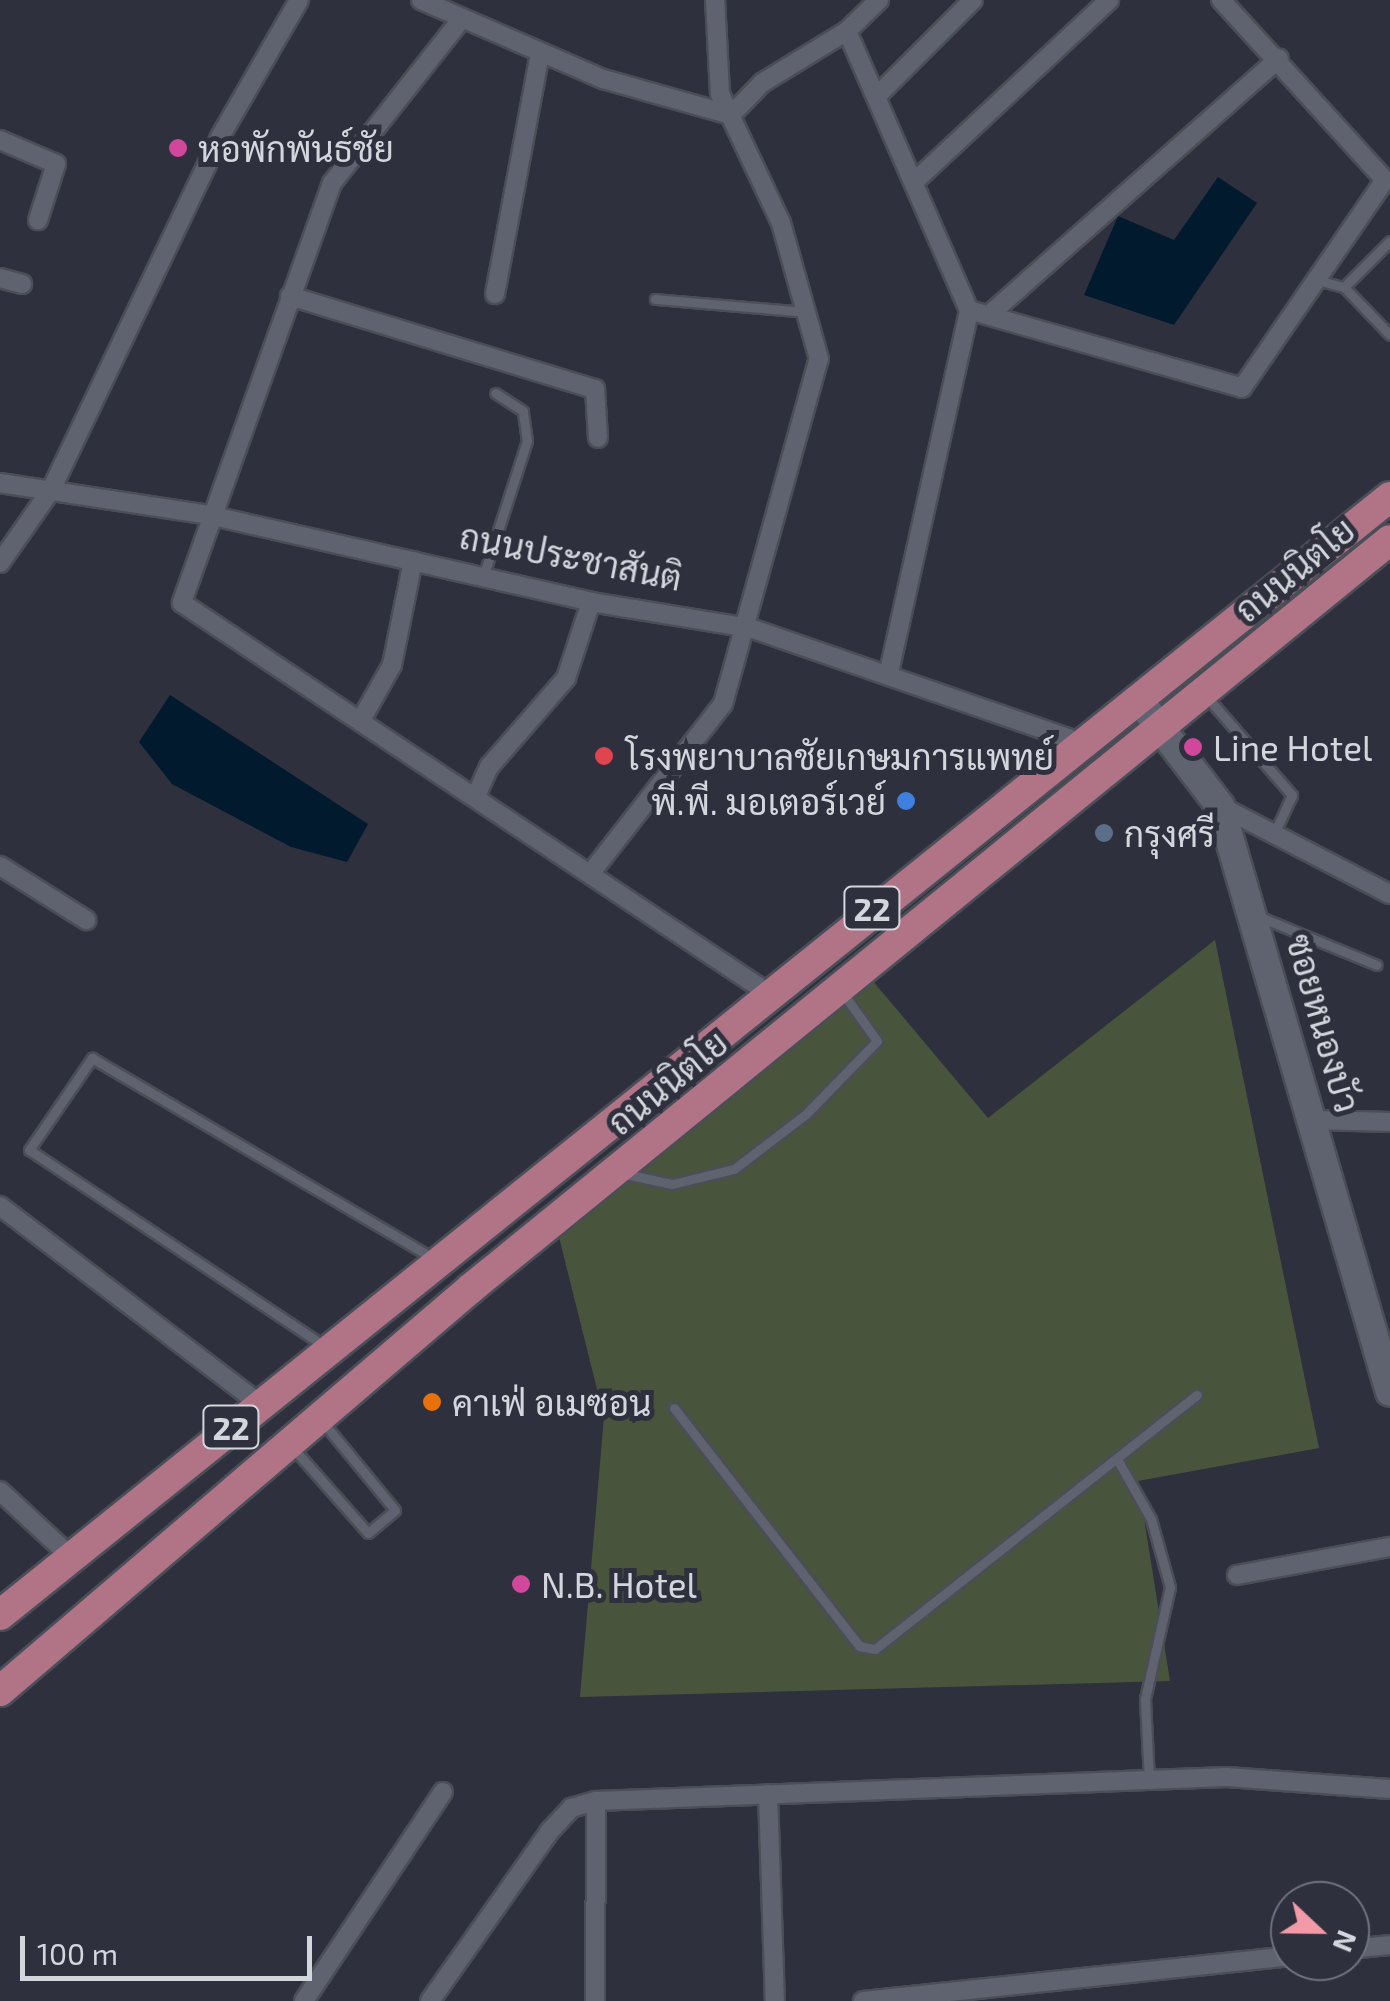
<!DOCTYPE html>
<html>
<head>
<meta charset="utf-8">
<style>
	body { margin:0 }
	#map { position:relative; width:1390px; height:2001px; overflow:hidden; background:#2e313d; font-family:"Exo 2",Sarabun,sans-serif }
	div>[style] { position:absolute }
	.green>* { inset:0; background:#48553c }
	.water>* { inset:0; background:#021a2d }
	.roads { filter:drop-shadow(2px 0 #4b4e57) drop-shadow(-2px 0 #4b4e57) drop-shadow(0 2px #4b4e57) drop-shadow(0 -2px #4b4e57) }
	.lane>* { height:9px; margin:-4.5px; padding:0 4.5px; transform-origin:4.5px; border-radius:4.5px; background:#5f6370 }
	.street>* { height:18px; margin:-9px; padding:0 9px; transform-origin:9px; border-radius:9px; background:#5f6370 }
	.secondary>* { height:28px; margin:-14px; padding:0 14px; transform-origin:14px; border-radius:14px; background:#5f6370 }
	.primary>* { height:30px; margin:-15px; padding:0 15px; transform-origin:15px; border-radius:15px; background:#b17487 }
	.dots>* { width:28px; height:28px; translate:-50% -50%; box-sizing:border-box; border:5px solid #2e313d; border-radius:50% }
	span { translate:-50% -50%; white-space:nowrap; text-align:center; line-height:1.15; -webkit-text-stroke:10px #2e313d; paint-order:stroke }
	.shield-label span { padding:2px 8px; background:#2e313d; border:2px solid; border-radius:8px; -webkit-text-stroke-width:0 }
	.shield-label { font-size:32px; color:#d4d6de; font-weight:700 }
	.poi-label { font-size:35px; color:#d4d6de }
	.left { translate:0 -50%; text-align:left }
	.right { translate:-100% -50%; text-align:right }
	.street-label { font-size:35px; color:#d4d6de }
	.north { position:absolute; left:1270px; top:1881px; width:100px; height:100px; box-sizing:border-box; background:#2e313d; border:2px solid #70737d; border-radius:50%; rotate:112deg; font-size:28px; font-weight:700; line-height:40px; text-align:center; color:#d4d6de }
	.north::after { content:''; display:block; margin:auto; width:35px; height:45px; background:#f39aa9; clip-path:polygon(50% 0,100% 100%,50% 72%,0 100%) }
	.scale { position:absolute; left:20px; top:1936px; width:292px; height:45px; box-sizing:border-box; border:5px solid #d4d6de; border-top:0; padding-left:12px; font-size:30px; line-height:35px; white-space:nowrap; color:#d4d6de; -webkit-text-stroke:8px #2e313d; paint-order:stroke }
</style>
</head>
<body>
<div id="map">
	<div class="green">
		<i style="clip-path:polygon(1215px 940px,1319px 1448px,1138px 1481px,1170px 1681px,580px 1697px,604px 1417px,558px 1233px,872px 980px,988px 1118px)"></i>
	</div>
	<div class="water">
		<i style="clip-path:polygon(1218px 177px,1257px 203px,1174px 325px,1084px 295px,1118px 216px,1174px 240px)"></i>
		<i style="clip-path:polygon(170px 695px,368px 824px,347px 862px,291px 847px,172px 784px,139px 742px)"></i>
	</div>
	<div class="roads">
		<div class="lane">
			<i style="left:1317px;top:280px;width:28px;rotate:15deg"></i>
			<i style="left:1344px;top:287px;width:66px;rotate:46.2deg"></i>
			<i style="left:1344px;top:287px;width:65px;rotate:-45deg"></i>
			<i style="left:655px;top:299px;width:152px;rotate:4.9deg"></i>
			<i style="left:483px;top:577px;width:143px;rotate:-72.1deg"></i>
			<i style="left:527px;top:441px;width:30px;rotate:-98deg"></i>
			<i style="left:523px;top:411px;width:33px;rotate:-147deg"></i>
			<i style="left:1207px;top:697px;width:130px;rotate:49.1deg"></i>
			<i style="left:1292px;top:795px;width:43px;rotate:114.8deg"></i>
			<i style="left:1260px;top:917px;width:126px;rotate:22.3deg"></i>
			<i style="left:621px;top:1173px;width:52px;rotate:12.2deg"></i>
			<i style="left:672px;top:1184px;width:64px;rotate:-13.6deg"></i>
			<i style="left:734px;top:1169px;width:91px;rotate:-37.4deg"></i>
			<i style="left:806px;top:1114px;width:102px;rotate:-45.8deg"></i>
			<i style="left:877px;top:1041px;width:60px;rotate:-125.5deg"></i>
			<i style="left:326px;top:1347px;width:356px;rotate:-146.4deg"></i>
			<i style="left:29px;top:1150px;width:112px;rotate:-55.6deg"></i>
			<i style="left:92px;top:1058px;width:397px;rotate:30.4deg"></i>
			<i style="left:674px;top:1408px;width:301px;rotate:52.1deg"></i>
			<i style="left:859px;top:1646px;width:16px;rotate:11deg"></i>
			<i style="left:875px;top:1649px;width:410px;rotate:-38.3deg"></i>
			<i style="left:293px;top:1448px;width:113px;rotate:48.6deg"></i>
			<i style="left:368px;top:1533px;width:35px;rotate:-40deg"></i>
			<i style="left:395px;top:1510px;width:115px;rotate:-129.4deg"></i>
			<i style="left:1117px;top:1459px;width:69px;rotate:60.5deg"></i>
			<i style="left:1151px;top:1519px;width:71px;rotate:74.4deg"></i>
			<i style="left:1170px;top:1587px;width:115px;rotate:102.6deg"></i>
			<i style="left:1145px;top:1699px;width:81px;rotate:87.2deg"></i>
		</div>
		<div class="street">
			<i style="left:421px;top:0;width:198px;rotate:23.5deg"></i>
			<i style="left:603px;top:79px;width:133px;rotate:15.7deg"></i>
			<i style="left:731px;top:115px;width:45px;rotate:-45.9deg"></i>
			<i style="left:762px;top:83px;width:100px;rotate:-31.5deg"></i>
			<i style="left:879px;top:0;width:45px;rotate:135.9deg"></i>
			<i style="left:847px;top:31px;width:305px;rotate:66.4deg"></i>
			<i style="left:969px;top:310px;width:284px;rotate:15.9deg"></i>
			<i style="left:1242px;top:388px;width:252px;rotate:-55.5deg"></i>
			<i style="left:1385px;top:180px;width:244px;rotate:-132.3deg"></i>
			<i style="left:460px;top:21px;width:206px;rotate:128.3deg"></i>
			<i style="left:332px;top:183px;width:446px;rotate:109.7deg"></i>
			<i style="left:182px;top:603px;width:700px;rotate:33.64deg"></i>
			<i style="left:876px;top:97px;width:137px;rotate:-45deg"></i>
			<i style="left:0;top:140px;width:61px;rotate:23.2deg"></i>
			<i style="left:56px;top:164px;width:59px;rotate:107.8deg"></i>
			<i style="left:914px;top:182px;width:267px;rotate:-43deg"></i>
			<i style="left:0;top:278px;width:23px;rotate:15deg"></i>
			<i style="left:495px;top:294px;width:244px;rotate:-79.4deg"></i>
			<i style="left:290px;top:296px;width:319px;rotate:17deg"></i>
			<i style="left:595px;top:389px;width:49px;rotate:86.5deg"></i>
			<i style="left:989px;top:315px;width:387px;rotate:-41.5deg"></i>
			<i style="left:0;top:483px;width:211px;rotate:8.7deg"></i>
			<i style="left:209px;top:515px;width:392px;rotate:12.8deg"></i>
			<i style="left:591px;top:602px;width:161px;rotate:9.3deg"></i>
			<i style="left:750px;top:628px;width:351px;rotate:19.1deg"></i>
			<i style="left:0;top:563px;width:89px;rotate:-55.1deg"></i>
			<i style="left:51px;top:490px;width:391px;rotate:-64.4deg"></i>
			<i style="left:220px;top:137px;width:158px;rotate:-60deg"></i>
			<i style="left:889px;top:672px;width:371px;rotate:-77.5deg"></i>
			<i style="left:361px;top:720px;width:63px;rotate:-60.6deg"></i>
			<i style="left:392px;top:665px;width:106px;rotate:-78.6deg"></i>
			<i style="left:476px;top:796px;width:32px;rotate:-66deg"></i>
			<i style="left:489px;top:767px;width:118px;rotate:-49.1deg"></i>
			<i style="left:566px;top:678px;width:80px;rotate:-71.8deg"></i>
			<i style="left:1220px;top:806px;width:191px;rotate:27.4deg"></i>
			<i style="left:0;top:866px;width:102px;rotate:32.1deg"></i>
			<i style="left:590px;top:874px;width:216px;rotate:-52deg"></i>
			<i style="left:723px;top:704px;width:358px;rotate:-74.5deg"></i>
			<i style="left:819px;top:359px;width:141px;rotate:-105.6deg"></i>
			<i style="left:781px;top:223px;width:143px;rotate:-115.3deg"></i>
			<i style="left:720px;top:94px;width:94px;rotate:-93deg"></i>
			<i style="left:1313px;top:1120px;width:77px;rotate:1.5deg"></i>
			<i style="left:0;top:1206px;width:327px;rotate:37.3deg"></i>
			<i style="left:0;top:1491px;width:97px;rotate:42.9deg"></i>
			<i style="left:1237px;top:1575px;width:156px;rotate:-10.4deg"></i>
			<i style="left:768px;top:1794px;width:207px;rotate:88.1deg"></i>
			<i style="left:1350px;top:1949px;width:40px;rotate:-5.7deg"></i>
			<i style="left:304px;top:2001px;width:251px;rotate:-56.4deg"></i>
			<i style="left:430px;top:2001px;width:207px;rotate:-54.8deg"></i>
			<i style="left:549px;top:1832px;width:33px;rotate:-47deg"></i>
			<i style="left:571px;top:1808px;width:26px;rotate:-16deg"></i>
			<i style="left:596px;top:1801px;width:631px;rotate:-2.18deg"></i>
			<i style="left:1227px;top:1777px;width:163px;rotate:4.2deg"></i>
			<i style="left:595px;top:2001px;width:200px;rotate:-89.7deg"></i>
			<i style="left:863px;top:2001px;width:429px;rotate:-6deg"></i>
		</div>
		<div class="secondary">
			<i style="left:1138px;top:699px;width:135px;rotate:52.5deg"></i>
			<i style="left:1220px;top:806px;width:610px;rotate:73.82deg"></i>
		</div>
		<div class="primary">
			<i style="left:0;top:1615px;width:1784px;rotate:-38.81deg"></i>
			<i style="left:0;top:1691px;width:618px;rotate:-40.54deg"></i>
			<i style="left:470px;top:1289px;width:1186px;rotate:-39.15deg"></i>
		</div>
	</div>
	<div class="dots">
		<i style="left:178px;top:148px;background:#d1479c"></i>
		<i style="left:1193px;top:747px;background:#d1479c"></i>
		<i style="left:604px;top:756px;background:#e0444e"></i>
		<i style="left:906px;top:801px;background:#3f7fe0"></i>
		<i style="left:1104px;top:833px;background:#5c6f8a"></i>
		<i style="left:432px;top:1402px;background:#e8710a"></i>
		<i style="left:521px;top:1584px;background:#d1479c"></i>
	</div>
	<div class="shield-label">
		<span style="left:872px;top:908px">22</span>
		<span style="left:231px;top:1427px">22</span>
	</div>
	<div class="poi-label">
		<span class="left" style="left:198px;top:148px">หอพักพันธ์ชัย</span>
		<span class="left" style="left:1213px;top:747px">Line Hotel</span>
		<span class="left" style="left:626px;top:756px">โรงพยาบาลชัยเกษมการแพทย์</span>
		<span class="right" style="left:886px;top:801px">พี.พี. มอเตอร์เวย์</span>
		<span class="left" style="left:1124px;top:833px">กรุงศรี</span>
		<span class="left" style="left:452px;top:1402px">คาเฟ่ อเมซอน</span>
		<span class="left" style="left:541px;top:1584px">N.B. Hotel</span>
	</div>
	<div class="street-label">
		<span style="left:571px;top:556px;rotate:11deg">ถนนประชาสันติ</span>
		<span style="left:1294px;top:569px;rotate:-39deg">ถนนนิตโย</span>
		<span style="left:1324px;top:1023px;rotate:74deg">ซอยหนองบัว</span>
		<span style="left:667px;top:1082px;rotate:-39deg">ถนนนิตโย</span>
	</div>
	<div class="north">N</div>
	<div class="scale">100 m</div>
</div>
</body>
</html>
